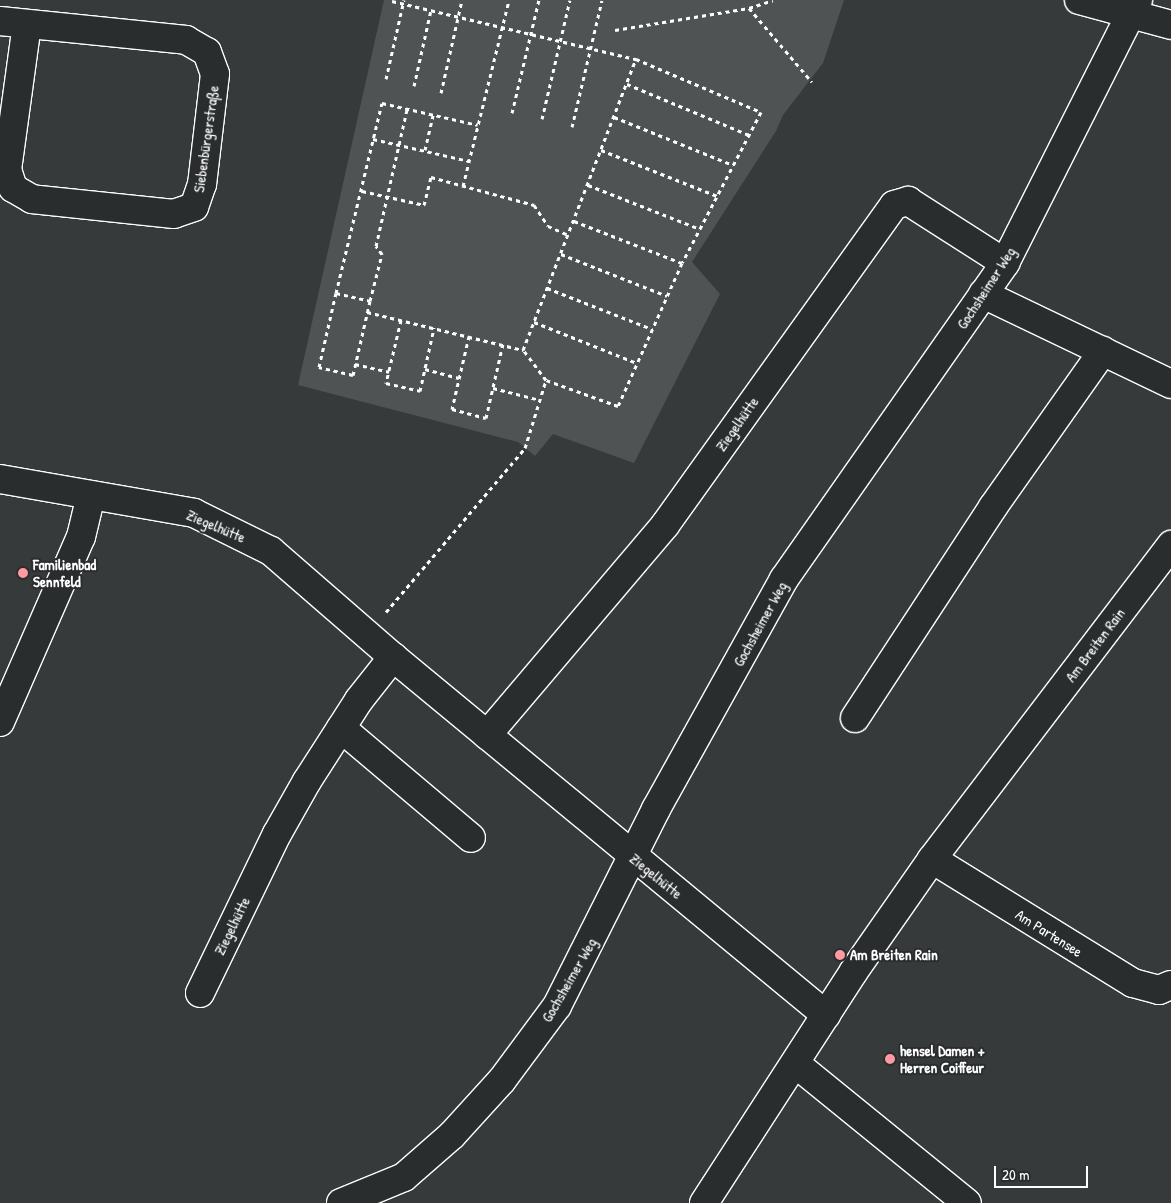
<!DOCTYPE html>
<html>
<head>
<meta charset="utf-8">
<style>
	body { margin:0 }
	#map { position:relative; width:1171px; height:1203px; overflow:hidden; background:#373a3b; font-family:"Patrick Hand",sans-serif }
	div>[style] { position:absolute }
	.green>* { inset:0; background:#505354 }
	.path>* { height:3px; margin-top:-1.5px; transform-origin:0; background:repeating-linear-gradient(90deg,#fff 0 4px,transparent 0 8px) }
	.roads { filter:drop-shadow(1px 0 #fff) drop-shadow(-1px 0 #fff) drop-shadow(0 1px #fff) drop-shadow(0 -1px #fff) }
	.minor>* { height:28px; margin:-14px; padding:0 14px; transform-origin:14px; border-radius:14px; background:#2a2d2e }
	.dots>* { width:14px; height:14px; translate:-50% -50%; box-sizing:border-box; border:2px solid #2a2d2e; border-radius:50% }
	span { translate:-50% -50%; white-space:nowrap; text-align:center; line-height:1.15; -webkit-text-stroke:4px #2a2d2e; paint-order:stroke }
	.street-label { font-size:15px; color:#fff }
	.poi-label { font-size:15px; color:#fff; font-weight:700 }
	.left { translate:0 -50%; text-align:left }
	.scale { position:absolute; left:994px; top:1166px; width:94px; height:22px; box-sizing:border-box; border:2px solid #fff; border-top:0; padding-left:6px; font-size:15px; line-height:18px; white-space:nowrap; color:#fff; -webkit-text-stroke:4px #2a2d2e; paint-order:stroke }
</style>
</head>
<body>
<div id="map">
	<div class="green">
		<i style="clip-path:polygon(384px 0,844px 0,823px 63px,783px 115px,776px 131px,692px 262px,720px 294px,634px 463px,553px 434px,535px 456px,518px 442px,298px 385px)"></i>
	</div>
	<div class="path">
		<i style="left:392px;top:1px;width:251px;rotate:13.4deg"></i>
		<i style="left:636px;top:59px;width:136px;rotate:23deg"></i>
		<i style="left:761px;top:112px;width:170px;rotate:117.6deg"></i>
		<i style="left:682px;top:263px;width:157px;rotate:114.1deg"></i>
		<i style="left:618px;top:406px;width:77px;rotate:-160.1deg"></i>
		<i style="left:749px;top:8px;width:97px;rotate:49.6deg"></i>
		<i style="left:615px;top:30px;width:136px;rotate:-9.3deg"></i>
		<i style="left:749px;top:8px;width:25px;rotate:-18deg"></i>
		<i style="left:386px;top:79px;width:81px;rotate:-77.2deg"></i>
		<i style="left:627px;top:84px;width:132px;rotate:22.7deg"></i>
		<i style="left:414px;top:86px;width:78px;rotate:-77.4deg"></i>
		<i style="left:441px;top:93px;width:95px;rotate:-77.3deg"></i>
		<i style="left:512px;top:113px;width:116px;rotate:-76.6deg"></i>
		<i style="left:614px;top:117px;width:128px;rotate:22deg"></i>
		<i style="left:542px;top:119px;width:122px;rotate:-76.8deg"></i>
		<i style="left:572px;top:127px;width:130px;rotate:-76.7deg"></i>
		<i style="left:373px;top:139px;width:98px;rotate:12.9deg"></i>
		<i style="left:425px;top:150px;width:36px;rotate:-77deg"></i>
		<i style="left:601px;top:150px;width:125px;rotate:21.6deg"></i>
		<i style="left:588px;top:185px;width:120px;rotate:21.4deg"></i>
		<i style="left:463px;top:186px;width:192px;rotate:-76.1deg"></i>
		<i style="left:362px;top:191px;width:64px;rotate:12.7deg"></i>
		<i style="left:424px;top:205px;width:29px;rotate:-76deg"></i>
		<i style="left:431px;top:177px;width:107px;rotate:15.2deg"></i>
		<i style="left:534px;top:205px;width:25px;rotate:56deg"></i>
		<i style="left:548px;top:226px;width:22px;rotate:24deg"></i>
		<i style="left:574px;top:221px;width:116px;rotate:21.3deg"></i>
		<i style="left:561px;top:254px;width:114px;rotate:21.6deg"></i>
		<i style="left:547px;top:288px;width:113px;rotate:21.3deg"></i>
		<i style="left:336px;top:293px;width:195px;rotate:-76.4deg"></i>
		<i style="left:382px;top:103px;width:98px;rotate:12.9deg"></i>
		<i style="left:336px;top:293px;width:35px;rotate:13deg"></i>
		<i style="left:370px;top:301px;width:76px;rotate:102.9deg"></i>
		<i style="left:353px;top:375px;width:35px;rotate:-167deg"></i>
		<i style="left:319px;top:367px;width:76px;rotate:-77.1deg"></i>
		<i style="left:370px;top:301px;width:49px;rotate:-75.7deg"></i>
		<i style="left:382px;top:254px;width:10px;rotate:-127deg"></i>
		<i style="left:376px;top:246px;width:140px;rotate:-77.2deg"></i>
		<i style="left:367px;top:312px;width:161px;rotate:13.7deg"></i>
		<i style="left:401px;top:320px;width:65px;rotate:103.4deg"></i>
		<i style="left:386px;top:383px;width:35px;rotate:13deg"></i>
		<i style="left:420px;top:391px;width:65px;rotate:-77.5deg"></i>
		<i style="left:534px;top:322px;width:111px;rotate:21.7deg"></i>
		<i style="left:469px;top:336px;width:75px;rotate:103.1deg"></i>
		<i style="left:452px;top:409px;width:35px;rotate:15deg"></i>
		<i style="left:486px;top:418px;width:76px;rotate:-77.1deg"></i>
		<i style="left:355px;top:364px;width:35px;rotate:13deg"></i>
		<i style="left:425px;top:369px;width:35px;rotate:15deg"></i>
		<i style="left:493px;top:388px;width:49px;rotate:14.3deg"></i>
		<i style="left:386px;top:612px;width:215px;rotate:-49.7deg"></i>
		<i style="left:525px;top:448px;width:71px;rotate:-72.8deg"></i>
		<i style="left:546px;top:380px;width:38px;rotate:-127deg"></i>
		<i style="left:523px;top:350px;width:312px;rotate:-68.8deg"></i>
	</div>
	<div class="roads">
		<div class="minor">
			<i style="left:1079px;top:0;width:95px;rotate:15.2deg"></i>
			<i style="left:0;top:21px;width:187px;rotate:5.8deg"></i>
			<i style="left:186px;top:40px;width:24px;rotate:30deg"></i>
			<i style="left:207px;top:52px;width:23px;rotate:70deg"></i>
			<i style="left:215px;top:74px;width:111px;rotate:96.7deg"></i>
			<i style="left:202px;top:184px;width:24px;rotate:109deg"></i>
			<i style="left:194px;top:207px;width:21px;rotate:161deg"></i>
			<i style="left:174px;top:214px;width:143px;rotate:-174deg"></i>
			<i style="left:32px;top:199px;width:22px;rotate:-150deg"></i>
			<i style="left:13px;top:188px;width:19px;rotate:-108deg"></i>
			<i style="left:7px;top:170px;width:147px;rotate:-82.2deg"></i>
			<i style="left:983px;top:294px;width:208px;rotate:25.6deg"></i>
			<i style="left:0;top:479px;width:197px;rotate:9.9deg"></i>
			<i style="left:194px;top:513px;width:86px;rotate:26.3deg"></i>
			<i style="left:271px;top:551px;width:162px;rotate:41deg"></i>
			<i style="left:393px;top:657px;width:562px;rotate:39.58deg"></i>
			<i style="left:855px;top:718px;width:252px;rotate:-56.8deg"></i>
			<i style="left:993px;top:507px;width:191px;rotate:-54.8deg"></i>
			<i style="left:0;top:722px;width:202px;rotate:-66.4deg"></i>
			<i style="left:81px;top:537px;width:43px;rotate:-76.6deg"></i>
			<i style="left:341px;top:728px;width:170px;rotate:40.2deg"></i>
			<i style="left:487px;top:735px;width:275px;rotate:-49.7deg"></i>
			<i style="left:665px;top:525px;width:393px;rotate:-54.4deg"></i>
			<i style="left:894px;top:205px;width:15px;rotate:-16deg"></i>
			<i style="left:908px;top:201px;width:115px;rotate:32.6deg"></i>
			<i style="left:932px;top:859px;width:236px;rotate:31.7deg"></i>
			<i style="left:1133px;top:983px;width:27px;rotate:15deg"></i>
			<i style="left:1159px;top:990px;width:13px;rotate:-23deg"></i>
			<i style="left:200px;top:993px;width:177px;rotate:-64.2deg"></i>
			<i style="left:277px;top:834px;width:61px;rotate:-60.5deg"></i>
			<i style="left:307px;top:781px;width:96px;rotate:-57.3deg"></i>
			<i style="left:359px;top:700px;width:55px;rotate:-51.7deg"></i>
			<i style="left:796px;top:1064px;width:220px;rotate:39.1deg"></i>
			<i style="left:341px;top:1203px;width:68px;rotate:-22.4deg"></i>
			<i style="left:404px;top:1177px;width:64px;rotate:-41.2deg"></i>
			<i style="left:452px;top:1135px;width:74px;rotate:-47.7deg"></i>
			<i style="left:502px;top:1080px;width:92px;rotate:-53.4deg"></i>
			<i style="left:557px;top:1006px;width:220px;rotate:-63.3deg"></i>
			<i style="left:656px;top:809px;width:263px;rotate:-60.9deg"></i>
			<i style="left:784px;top:579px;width:386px;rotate:-55deg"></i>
			<i style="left:1005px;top:263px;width:295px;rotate:-63.2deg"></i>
			<i style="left:704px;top:1203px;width:276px;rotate:-57.1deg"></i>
			<i style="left:854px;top:971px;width:136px;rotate:-55.1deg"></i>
			<i style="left:932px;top:859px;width:395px;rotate:-52.7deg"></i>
		</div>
	</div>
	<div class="dots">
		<i style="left:23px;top:573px;background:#ff9aa2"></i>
		<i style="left:840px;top:955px;background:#ff9aa2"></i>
		<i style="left:890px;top:1059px;background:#ff9aa2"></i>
	</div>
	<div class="street-label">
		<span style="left:206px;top:139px;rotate:-82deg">Siebenbürgerstraße</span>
		<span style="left:986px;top:288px;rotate:-57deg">Gochsheimer Weg</span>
		<span style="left:737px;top:424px;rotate:-55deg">Ziegelhütte</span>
		<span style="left:216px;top:526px;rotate:23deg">Ziegelhütte</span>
		<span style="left:760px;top:624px;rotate:-61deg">Gochsheimer Weg</span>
		<span style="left:1095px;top:645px;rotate:-53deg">Am Breiten Rain</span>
		<span style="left:656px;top:876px;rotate:39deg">Ziegelhütte</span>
		<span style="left:232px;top:926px;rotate:-64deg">Ziegelhütte</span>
		<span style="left:1049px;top:933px;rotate:32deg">Am Partensee</span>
		<span style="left:569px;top:980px;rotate:-60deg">Gochsheimer Weg</span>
	</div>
	<div class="poi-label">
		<span class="left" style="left:33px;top:573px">Familienbad<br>Sennfeld</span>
		<span class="left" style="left:850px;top:955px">Am Breiten Rain</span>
		<span class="left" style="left:900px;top:1059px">hensel Damen +<br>Herren Coiffeur</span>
	</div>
	<div class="scale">20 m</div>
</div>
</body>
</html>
